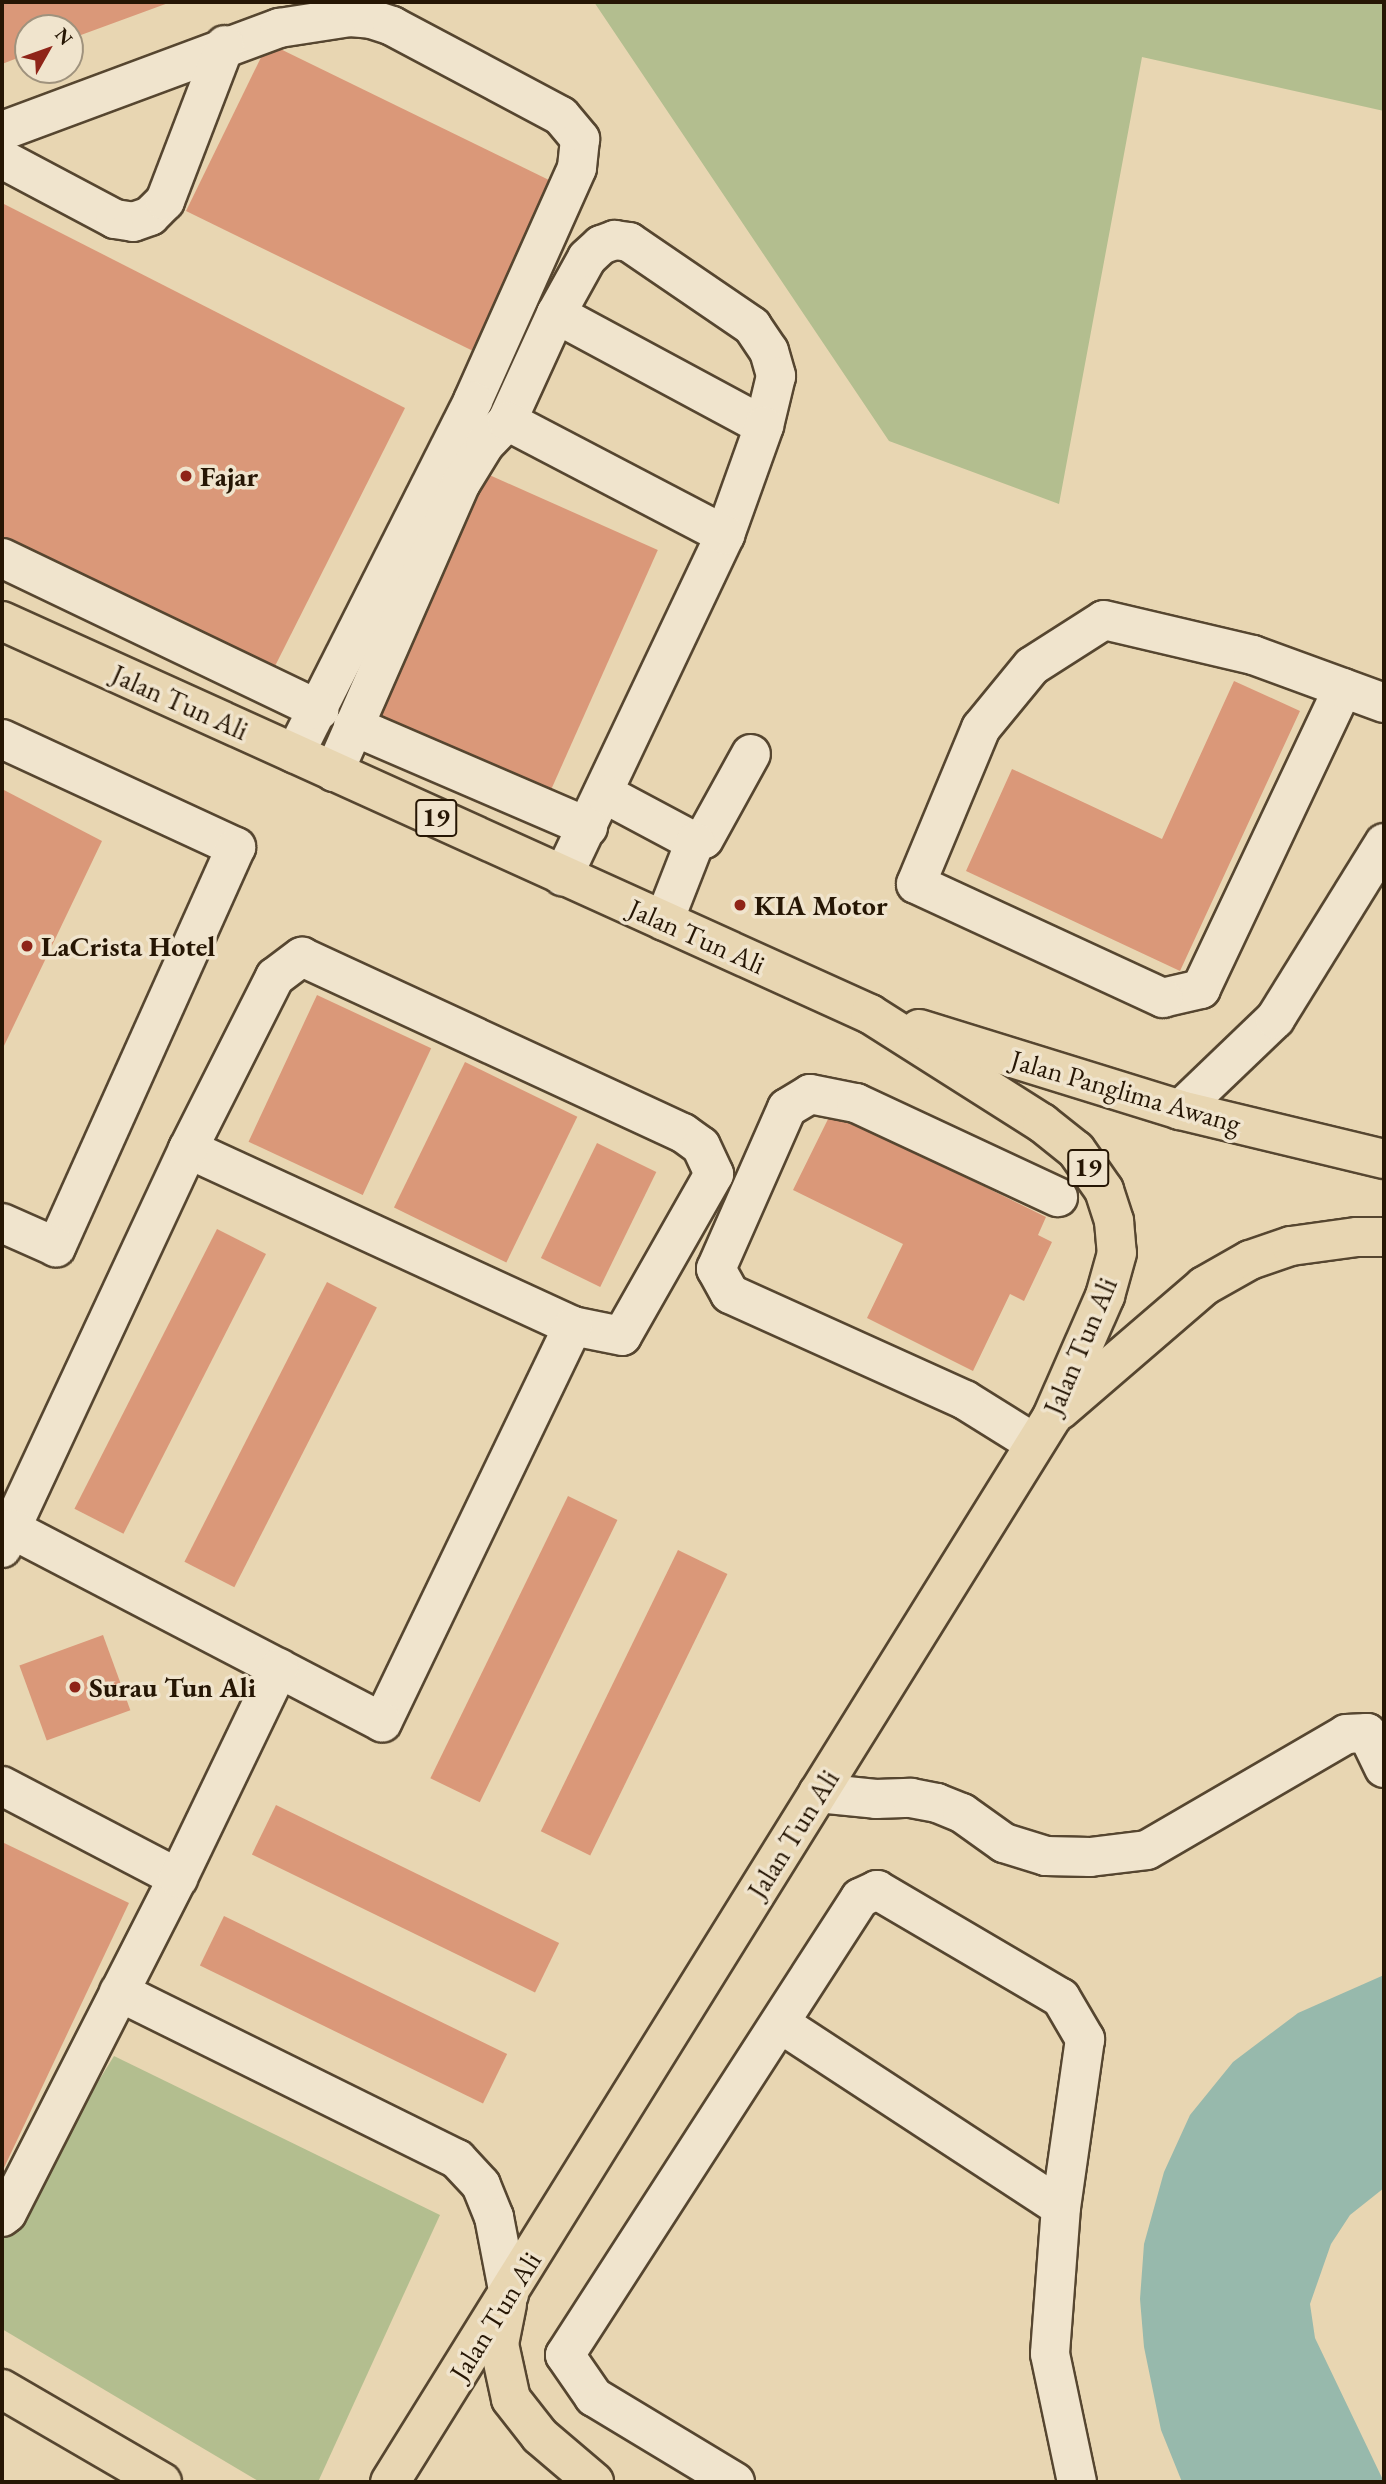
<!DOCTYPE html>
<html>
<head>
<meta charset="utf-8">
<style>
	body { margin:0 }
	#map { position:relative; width:1386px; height:2484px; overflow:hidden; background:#e8d6b2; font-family:"EB Garamond",serif }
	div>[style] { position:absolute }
	.green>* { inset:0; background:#b3be8f }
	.water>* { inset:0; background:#97b9ac }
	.building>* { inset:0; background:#da9879; transform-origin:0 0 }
	.roads { filter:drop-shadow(2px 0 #564630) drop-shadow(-2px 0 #564630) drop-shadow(0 2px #564630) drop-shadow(0 -2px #564630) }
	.minor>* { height:38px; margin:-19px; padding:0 19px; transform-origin:19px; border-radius:19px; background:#f0e4cd }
	.major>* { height:38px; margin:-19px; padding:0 19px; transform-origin:19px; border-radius:19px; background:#e8d6b2 }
	.dots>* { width:19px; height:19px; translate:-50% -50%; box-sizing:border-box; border:4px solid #f0e4cd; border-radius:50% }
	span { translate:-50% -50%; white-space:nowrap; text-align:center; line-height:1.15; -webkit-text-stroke:7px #f0e4cd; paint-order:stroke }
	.shield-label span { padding:2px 5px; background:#f0e4cd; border:2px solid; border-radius:5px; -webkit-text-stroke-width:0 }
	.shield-label { font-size:26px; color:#261604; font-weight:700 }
	.poi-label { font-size:28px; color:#261604; font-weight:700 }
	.left { translate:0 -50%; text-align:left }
	.street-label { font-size:28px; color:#261604 }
	.frame { position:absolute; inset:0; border:4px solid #261604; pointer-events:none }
	.north { position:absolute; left:14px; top:14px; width:70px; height:70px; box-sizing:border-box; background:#f0e4cd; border:2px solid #9f927d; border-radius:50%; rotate:50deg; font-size:19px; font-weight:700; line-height:28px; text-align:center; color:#261604 }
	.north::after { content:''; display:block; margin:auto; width:24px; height:32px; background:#8f2418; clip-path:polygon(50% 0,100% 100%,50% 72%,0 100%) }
</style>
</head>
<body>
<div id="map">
	<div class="green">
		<i style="clip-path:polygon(594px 2px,1384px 2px,1384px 111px,1142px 57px,1059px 504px,889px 441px)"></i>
		<i style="clip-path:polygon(114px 2056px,440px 2215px,318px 2482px,260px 2482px,2px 2329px,2px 2237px)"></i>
	</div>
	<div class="water">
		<i style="clip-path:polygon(1384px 1975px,1384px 2188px,1350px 2215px,1331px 2244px,1310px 2304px,1315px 2338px,1384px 2482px,1182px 2482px,1161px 2430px,1144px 2347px,1140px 2299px,1144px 2244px,1164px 2172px,1190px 2115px,1233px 2062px,1298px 2013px)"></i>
	</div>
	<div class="building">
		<i style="clip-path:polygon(2px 2px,171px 2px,70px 39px,70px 28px,28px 28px,28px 54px,2px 64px)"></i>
		<i style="left:268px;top:43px;width:320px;height:187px;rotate:26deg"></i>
		<i style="clip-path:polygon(2px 203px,405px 408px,268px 680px,2px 544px)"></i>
		<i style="left:476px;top:469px;width:199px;height:266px;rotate:24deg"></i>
		<i style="clip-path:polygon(1234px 681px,1300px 711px,1180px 971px,966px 871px,1012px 769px,1162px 839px)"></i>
		<i style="clip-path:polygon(2px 789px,102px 841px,2px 1050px)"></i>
		<i style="left:317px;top:995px;width:126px;height:162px;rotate:25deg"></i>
		<i style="left:465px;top:1062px;width:125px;height:162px;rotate:26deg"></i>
		<i style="clip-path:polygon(832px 1111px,1046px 1217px,1038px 1235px,1052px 1242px,1024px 1301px,1010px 1294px,973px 1371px,867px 1318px,903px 1244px,793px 1190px)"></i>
		<i style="left:597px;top:1143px;width:66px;height:128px;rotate:26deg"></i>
		<i style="left:217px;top:1229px;width:55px;height:314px;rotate:27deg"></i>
		<i style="left:327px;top:1282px;width:56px;height:314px;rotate:27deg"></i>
		<i style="left:568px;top:1496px;width:55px;height:314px;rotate:26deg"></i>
		<i style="left:678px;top:1550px;width:55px;height:313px;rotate:26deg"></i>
		<i style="left:103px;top:1635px;width:80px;height:89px;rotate:70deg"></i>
		<i style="left:276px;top:1805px;width:315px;height:55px;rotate:26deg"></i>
		<i style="clip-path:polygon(2px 1842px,129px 1903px,2px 2172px)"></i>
		<i style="left:224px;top:1916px;width:315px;height:55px;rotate:26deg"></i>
	</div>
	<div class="roads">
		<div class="minor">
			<i style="left:2px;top:131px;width:296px;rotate:-20.4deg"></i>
			<i style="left:279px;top:28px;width:72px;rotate:-8.8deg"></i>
			<i style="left:350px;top:17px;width:21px;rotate:5deg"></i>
			<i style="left:371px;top:19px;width:22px;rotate:18deg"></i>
			<i style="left:392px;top:26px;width:191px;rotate:28deg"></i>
			<i style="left:561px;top:116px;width:30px;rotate:50deg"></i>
			<i style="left:580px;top:139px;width:29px;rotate:96deg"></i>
			<i style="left:577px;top:168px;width:255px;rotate:114.1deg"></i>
			<i style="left:473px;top:401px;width:395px;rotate:116.8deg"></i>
			<i style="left:2px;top:159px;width:128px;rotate:28deg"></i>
			<i style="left:115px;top:219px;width:18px;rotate:9deg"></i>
			<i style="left:133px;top:222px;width:18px;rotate:-19deg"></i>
			<i style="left:150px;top:216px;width:21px;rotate:-45deg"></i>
			<i style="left:165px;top:201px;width:167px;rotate:-69deg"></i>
			<i style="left:556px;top:314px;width:236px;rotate:28.3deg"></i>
			<i style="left:507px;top:421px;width:118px;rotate:-65.4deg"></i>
			<i style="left:556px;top:314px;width:64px;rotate:-61deg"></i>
			<i style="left:587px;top:258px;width:19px;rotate:-43deg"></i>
			<i style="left:601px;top:245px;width:15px;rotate:-20deg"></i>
			<i style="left:615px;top:240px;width:14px;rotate:8deg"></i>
			<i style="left:629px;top:242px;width:149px;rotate:34.3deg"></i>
			<i style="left:752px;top:326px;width:30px;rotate:56deg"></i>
			<i style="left:769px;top:351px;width:26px;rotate:74deg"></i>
			<i style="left:776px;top:376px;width:51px;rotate:103.5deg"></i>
			<i style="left:764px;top:426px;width:116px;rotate:109.7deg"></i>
			<i style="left:725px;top:535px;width:378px;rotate:115.4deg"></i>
			<i style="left:2px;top:558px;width:352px;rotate:25.6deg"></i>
			<i style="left:1343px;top:688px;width:333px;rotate:115.3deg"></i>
			<i style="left:1201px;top:989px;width:39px;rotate:167deg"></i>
			<i style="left:1163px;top:998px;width:272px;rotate:-155.2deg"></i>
			<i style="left:916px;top:884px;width:169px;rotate:-67.4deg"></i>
			<i style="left:981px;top:728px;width:80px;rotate:-50.6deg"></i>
			<i style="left:1032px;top:666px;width:85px;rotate:-32.6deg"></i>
			<i style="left:1104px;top:620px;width:153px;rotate:13.2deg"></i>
			<i style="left:1253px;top:655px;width:140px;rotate:20.1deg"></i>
			<i style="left:353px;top:726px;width:256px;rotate:23.3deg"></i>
			<i style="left:2px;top:739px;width:258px;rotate:24.8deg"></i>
			<i style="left:236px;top:847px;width:439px;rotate:114.2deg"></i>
			<i style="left:56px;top:1247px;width:59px;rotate:-156deg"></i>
			<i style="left:334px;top:772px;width:316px;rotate:-66.3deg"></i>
			<i style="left:461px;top:483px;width:46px;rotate:-58.4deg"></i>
			<i style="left:485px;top:444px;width:32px;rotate:-46deg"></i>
			<i style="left:507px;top:421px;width:246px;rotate:27.6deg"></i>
			<i style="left:605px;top:794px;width:102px;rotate:28.1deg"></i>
			<i style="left:695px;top:842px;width:9px;rotate:-18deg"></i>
			<i style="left:704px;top:839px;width:97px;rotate:-61.1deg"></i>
			<i style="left:664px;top:921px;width:85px;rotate:-68.6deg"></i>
			<i style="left:1180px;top:1110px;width:132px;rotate:-43.8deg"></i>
			<i style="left:1275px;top:1019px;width:207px;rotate:-58.2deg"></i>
			<i style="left:188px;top:1149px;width:424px;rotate:24.7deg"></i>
			<i style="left:1034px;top:1443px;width:81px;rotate:-148.1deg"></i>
			<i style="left:965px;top:1400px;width:258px;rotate:-155.7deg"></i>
			<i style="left:730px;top:1294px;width:29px;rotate:-119deg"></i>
			<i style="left:716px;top:1269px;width:176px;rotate:-66.2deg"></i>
			<i style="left:787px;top:1108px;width:27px;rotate:-31deg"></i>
			<i style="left:810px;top:1094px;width:47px;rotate:11.1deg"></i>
			<i style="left:856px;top:1103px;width:223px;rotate:25deg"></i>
			<i style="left:2px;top:1548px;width:440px;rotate:-65deg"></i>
			<i style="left:188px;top:1149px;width:193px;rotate:-63.2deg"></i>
			<i style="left:275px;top:977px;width:34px;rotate:-37deg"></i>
			<i style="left:302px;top:957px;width:420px;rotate:24.8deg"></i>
			<i style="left:683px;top:1133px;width:22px;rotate:36deg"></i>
			<i style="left:701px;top:1146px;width:31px;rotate:65deg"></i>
			<i style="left:714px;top:1174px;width:186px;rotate:119.6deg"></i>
			<i style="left:622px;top:1336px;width:50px;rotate:-168.5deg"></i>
			<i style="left:573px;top:1326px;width:440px;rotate:115.7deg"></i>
			<i style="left:382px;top:1722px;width:418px;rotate:-152.5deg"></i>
			<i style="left:2px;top:1786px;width:199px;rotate:27.6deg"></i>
			<i style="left:818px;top:1793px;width:58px;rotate:5.9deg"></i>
			<i style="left:876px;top:1799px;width:35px;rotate:-2deg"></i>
			<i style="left:911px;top:1798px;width:26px;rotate:11deg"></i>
			<i style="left:937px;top:1803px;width:27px;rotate:22deg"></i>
			<i style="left:962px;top:1813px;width:52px;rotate:35.5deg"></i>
			<i style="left:1004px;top:1843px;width:44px;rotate:17.2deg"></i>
			<i style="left:1046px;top:1856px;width:44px;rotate:1.3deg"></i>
			<i style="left:1090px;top:1857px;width:57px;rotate:-7deg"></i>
			<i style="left:1147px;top:1850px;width:230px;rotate:-30.2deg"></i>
			<i style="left:1346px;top:1734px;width:21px;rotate:-3deg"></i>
			<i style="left:1367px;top:1733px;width:39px;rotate:64deg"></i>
			<i style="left:119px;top:1992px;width:377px;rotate:26.3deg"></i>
			<i style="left:457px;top:2159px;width:35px;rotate:47deg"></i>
			<i style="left:481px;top:2185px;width:35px;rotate:68deg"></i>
			<i style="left:494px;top:2217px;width:79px;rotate:79.1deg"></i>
			<i style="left:781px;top:2024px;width:334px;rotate:33.2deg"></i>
			<i style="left:2px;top:2217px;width:6px;rotate:-39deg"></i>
			<i style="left:7px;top:2213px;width:376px;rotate:-63deg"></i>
			<i style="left:178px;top:1878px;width:233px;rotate:-64.3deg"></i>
			<i style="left:735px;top:2482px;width:165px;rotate:-148.9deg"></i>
			<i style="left:594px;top:2397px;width:51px;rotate:-124.6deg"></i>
			<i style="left:565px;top:2355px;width:544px;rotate:-57.16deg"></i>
			<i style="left:860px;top:1898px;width:19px;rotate:-25deg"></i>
			<i style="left:877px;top:1890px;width:213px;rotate:30.4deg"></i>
			<i style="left:1061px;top:1998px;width:48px;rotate:59.7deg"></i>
			<i style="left:1085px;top:2039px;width:170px;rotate:98.1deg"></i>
			<i style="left:1061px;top:2207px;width:147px;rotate:94.3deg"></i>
			<i style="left:1050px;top:2354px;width:131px;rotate:78.1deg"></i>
		</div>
		<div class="major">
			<i style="left:2px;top:621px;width:953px;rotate:24.36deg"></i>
			<i style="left:870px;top:1014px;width:204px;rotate:32.4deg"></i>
			<i style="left:1042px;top:1123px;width:43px;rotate:38.5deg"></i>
			<i style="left:1076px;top:1150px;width:49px;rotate:55deg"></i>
			<i style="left:1104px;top:1190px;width:33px;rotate:72deg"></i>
			<i style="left:1114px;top:1221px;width:32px;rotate:85deg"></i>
			<i style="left:1117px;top:1253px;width:45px;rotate:105.6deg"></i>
			<i style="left:1105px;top:1296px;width:132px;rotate:113.7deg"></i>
			<i style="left:1052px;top:1417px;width:1254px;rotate:121.86deg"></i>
			<i style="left:919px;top:1029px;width:273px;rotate:17.2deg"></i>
			<i style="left:1180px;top:1110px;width:210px;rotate:13.5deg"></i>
			<i style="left:1060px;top:1410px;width:190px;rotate:-40.7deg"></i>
			<i style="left:1204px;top:1286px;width:53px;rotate:-29.5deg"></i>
			<i style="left:1250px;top:1260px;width:43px;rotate:-18.9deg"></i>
			<i style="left:1291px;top:1246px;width:67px;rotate:-7.8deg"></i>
			<i style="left:1357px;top:1237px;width:27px"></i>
			<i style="left:507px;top:2304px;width:41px;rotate:101.3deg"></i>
			<i style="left:499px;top:2344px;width:56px;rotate:77.7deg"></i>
			<i style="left:511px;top:2399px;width:47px;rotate:51.9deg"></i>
			<i style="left:540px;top:2436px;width:71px;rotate:40.4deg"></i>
			<i style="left:2px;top:2389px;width:185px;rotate:30.2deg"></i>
		</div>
	</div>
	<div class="dots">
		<i style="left:186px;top:476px;background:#8f2418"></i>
		<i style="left:740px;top:905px;background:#8f2418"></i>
		<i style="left:27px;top:946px;background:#8f2418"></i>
		<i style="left:75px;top:1687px;background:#8f2418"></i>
	</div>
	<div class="shield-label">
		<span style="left:436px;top:818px">19</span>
		<span style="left:1088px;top:1168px">19</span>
	</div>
	<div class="poi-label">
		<span class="left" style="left:200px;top:476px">Fajar</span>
		<span class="left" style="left:754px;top:905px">KIA Motor</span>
		<span class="left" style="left:41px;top:946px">LaCrista Hotel</span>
		<span class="left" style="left:89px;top:1687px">Surau Tun Ali</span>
	</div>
	<div class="street-label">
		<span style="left:180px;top:702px;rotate:24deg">Jalan Tun Ali</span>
		<span style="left:697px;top:936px;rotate:24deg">Jalan Tun Ali</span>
		<span style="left:1126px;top:1091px;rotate:16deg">Jalan Panglima Awang</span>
		<span style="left:1080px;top:1346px;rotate:-67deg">Jalan Tun Ali</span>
		<span style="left:793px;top:1834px;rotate:-58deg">Jalan Tun Ali</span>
		<span style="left:495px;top:2316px;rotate:-58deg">Jalan Tun Ali</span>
	</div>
	<div class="frame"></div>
	<div class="north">N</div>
</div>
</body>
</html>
